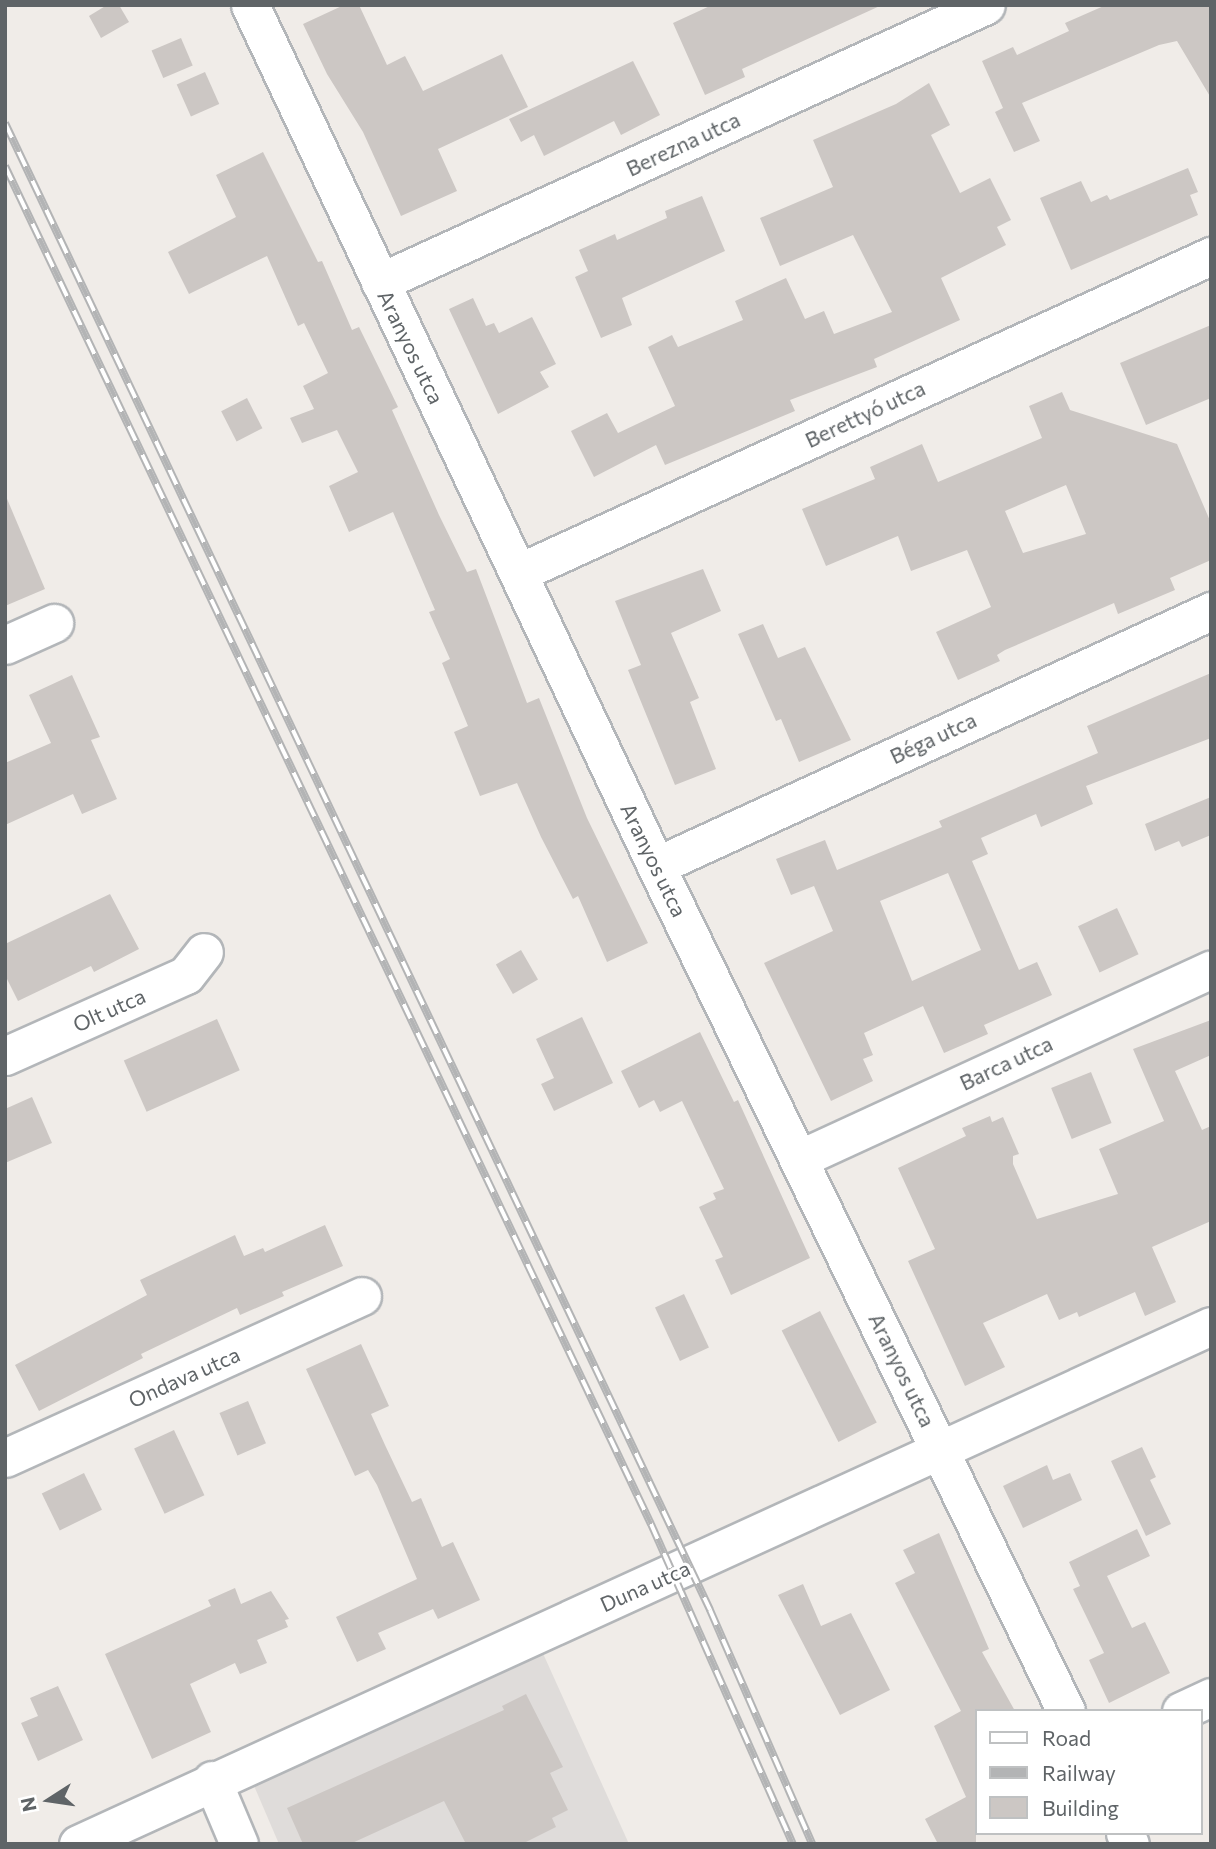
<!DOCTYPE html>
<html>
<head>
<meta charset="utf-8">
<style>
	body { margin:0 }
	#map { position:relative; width:1216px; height:1849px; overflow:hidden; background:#f0ece8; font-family:Commissioner,sans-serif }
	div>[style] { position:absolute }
	.industrial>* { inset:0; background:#dfdcda }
	.building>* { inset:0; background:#ccc7c4; transform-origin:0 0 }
	.roads { filter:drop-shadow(2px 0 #b3b6b9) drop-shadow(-2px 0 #b3b6b9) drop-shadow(0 2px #b3b6b9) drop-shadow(0 -2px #b3b6b9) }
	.street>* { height:37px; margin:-18.5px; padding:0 18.5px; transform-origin:18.5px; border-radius:18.5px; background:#fff }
	.rail>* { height:8px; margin-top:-4px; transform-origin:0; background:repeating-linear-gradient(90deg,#fff 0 16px,#b3b4b5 0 32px); box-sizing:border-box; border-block:2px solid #b3b4b5 }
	span { translate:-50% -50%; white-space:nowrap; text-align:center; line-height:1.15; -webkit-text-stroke:6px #fff; paint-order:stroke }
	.street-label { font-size:21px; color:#5f6467 }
	.frame { position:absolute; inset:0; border:7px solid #5f6467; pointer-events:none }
	.legend { position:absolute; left:975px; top:1709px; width:228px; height:126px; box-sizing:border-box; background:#fff; border:2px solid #bfc1c2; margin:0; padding:9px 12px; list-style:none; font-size:21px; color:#5f6467 }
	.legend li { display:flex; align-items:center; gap:14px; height:35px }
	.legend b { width:35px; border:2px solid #bfc1c2 }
	.north { position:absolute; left:14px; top:1765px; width:70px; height:70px; -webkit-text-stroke:5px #fff; paint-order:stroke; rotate:258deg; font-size:19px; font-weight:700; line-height:28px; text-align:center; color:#5f6467 }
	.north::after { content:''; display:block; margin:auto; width:24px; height:32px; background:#5f6467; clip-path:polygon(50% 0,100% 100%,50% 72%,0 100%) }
</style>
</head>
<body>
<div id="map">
	<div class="industrial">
		<i style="clip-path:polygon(541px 1649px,629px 1844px,279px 1844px,252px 1781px)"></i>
	</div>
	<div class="building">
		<i style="clip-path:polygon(107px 5px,119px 5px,129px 22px,101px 38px,89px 16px)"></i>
		<i style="clip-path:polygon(344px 5px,359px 5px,387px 65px,405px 56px,423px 91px,502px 54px,528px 107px,438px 149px,457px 191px,401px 216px,363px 132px,327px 74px,303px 24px)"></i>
		<i style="clip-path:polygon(712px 5px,882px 5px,742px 69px,745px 77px,705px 95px,673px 23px)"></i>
		<i style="clip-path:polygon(1106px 5px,1211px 5px,1211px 98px,1177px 41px,1159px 45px,1022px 103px,1040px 141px,1014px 152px,995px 112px,1003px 108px,982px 61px,1013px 47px,1017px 55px,1069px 31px,1065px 23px)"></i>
		<i style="left:181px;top:38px;width:30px;height:32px;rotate:67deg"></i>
		<i style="clip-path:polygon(633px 61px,660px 115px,621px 135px,614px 121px,544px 156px,534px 135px,521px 142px,509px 119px)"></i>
		<i style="left:205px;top:72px;width:35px;height:31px;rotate:66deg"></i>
		<i style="clip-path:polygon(929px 83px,950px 125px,931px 135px,960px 193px,990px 178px,1011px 220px,997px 227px,1006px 245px,941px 278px,960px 320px,874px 359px,877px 367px,790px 400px,795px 411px,665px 465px,656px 445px,594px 477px,571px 431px,607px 413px,618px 433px,675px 406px,648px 347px,672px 335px,678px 347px,743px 320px,735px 301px,786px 278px,805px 319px,824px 311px,834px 334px,892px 312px,853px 235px,780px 266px,760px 218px,833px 187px,813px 140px,896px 104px)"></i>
		<i style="clip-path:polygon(263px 152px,318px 262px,322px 261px,352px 330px,359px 327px,383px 376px,398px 407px,392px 410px,439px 515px,467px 572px,476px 569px,527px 703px,539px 698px,587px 818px,648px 943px,607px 962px,578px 896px,573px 899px,541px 837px,517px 783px,480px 796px,454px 732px,468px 726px,442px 663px,450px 659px,429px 612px,435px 610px,393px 512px,349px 532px,329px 486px,358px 472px,337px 430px,302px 443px,290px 418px,314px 409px,303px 386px,328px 373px,304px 323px,298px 326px,267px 256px,189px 294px,168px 252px,236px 217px,216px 175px)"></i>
		<i style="clip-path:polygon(1188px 168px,1198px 192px,1190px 195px,1198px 215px,1071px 270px,1040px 198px,1081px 181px,1091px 202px,1107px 195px,1110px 200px)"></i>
		<i style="clip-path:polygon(702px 196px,725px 251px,622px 298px,632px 325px,601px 338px,575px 277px,588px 271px,579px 250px,615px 234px,617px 240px,667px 218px,665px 211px)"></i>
		<i style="clip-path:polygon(473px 298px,486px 326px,494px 323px,499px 333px,532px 317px,556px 364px,540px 372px,549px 387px,498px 414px,449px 309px)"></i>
		<i style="clip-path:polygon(1211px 325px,1211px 398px,1146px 425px,1120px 363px)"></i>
		<i style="clip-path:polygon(evenodd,1062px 392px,1070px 410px,1177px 444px,1211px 523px,1211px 560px,1170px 578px,1175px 590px,1118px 614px,1114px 603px,1005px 650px,997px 655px,1000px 661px,958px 680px,936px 632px,991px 607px,967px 550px,911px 571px,898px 536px,826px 566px,802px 509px,875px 479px,870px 467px,922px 444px,938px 482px,1042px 438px,1029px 406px,1062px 392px,1066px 485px,1086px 534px,1023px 553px,1005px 511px,1066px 485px)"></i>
		<i style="left:247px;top:398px;width:34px;height:29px;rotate:63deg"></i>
		<i style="clip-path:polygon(5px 494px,45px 589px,5px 606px)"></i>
		<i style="clip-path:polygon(703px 569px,721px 611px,671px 633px,699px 698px,690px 702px,716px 769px,675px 785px,628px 670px,641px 665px,615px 601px)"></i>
		<i style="clip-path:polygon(763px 624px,778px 658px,805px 647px,851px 740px,799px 762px,781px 719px,776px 721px,738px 634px)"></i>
		<i style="clip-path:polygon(evenodd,1211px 673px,1211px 738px,1086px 786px,1093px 804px,1041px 827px,1036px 814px,981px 838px,988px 854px,972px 861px,1019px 970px,1037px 962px,1052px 995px,984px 1025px,988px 1034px,944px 1053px,923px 1006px,864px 1033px,873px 1055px,863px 1059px,873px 1081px,831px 1101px,764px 963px,833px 931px,814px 886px,791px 895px,776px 859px,825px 840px,837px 870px,942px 827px,939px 821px,1098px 753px,1087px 726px,1211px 673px,948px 873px,981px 950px,912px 981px,880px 901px,948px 873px)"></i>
		<i style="clip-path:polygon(72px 675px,100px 737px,91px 740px,117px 799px,82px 814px,73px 794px,5px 825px,5px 763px,51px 743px,29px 695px)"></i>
		<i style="clip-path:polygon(1211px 797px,1211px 835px,1182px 847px,1179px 841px,1155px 851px,1145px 824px)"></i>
		<i style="clip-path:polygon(110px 894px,139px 949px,94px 972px,91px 966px,18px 1001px,5px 975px,5px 944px)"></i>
		<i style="left:1117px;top:908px;width:51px;height:43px;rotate:65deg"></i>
		<i style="left:521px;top:950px;width:34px;height:29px;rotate:60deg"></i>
		<i style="clip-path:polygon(582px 1017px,613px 1083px,554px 1111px,541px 1084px,554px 1078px,536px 1039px)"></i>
		<i style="left:217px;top:1019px;width:56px;height:102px;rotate:66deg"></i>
		<i style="clip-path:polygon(1211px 1020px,1211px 1055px,1175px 1071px,1202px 1130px,1211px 1126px,1211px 1221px,1152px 1247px,1176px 1302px,1145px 1316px,1135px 1292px,1079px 1317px,1077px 1312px,1059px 1320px,1047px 1294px,983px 1323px,1005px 1367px,965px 1386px,908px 1261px,935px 1249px,898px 1168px,966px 1136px,962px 1128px,990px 1116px,992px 1122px,1003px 1117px,1019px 1154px,1013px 1156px,1013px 1164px,1037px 1219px,1118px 1194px,1099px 1149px,1164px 1121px,1133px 1049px)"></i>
		<i style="clip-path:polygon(700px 1032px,734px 1102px,738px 1100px,810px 1258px,731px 1295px,715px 1260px,723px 1257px,699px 1207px,716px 1199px,713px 1193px,724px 1189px,682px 1101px,660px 1112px,654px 1100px,639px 1108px,621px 1071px)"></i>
		<i style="left:1091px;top:1072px;width:55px;height:43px;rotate:68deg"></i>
		<i style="clip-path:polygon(32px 1097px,52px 1143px,5px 1163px,5px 1109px)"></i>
		<i style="clip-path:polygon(325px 1225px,343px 1266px,282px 1292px,284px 1296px,240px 1315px,237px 1308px,141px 1354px,143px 1358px,39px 1411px,15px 1365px,147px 1295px,140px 1280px,235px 1235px,244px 1256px,263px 1248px,265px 1252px)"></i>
		<i style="left:684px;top:1294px;width:59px;height:32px;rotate:65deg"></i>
		<i style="left:820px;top:1311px;width:125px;height:43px;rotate:63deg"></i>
		<i style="clip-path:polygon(361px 1344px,389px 1406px,371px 1414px,385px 1445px,412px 1502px,421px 1498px,442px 1547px,453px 1542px,480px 1600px,438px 1619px,433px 1609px,378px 1633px,386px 1649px,357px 1662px,336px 1617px,417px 1579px,377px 1485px,368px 1470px,355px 1476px,306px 1369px)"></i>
		<i style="left:248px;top:1401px;width:46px;height:31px;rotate:67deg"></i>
		<i style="left:174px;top:1430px;width:72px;height:44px;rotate:65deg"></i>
		<i style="clip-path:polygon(1142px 1447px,1156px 1477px,1150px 1480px,1171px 1524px,1146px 1536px,1111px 1461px)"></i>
		<i style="clip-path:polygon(1047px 1465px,1053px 1480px,1070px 1473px,1082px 1500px,1023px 1528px,1003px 1486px)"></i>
		<i style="left:84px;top:1473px;width:41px;height:47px;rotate:64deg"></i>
		<i style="clip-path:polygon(1137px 1529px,1150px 1556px,1107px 1576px,1132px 1628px,1145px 1622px,1170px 1673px,1109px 1703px,1089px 1660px,1104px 1653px,1073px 1589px,1080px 1586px,1069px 1562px)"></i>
		<i style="clip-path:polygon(939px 1533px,989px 1649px,982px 1652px,1015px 1711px,976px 1711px,976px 1844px,938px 1844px,925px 1819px,966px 1797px,934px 1726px,961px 1711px,895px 1583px,915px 1573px,903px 1550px)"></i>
		<i style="clip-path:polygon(803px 1584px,821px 1626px,851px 1613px,890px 1690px,840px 1715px,778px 1595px)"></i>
		<i style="clip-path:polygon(235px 1588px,241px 1604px,271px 1591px,289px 1619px,285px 1620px,288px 1627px,257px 1640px,267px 1663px,240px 1674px,235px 1663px,190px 1684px,211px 1732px,152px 1759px,105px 1654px,211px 1606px,208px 1600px)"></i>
		<i style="clip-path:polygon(58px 1686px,83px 1740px,38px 1761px,21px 1723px,38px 1716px,30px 1698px)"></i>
		<i style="clip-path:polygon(526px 1694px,563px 1767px,550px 1773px,568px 1810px,552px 1818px,556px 1827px,522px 1844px,466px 1844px,444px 1801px,350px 1844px,303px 1844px,287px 1808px,504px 1710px,502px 1706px)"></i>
	</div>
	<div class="roads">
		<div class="street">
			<i style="left:250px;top:5px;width:952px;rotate:64.75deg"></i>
			<i style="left:656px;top:866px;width:939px;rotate:64.12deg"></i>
			<i style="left:380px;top:282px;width:666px;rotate:-24.56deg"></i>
			<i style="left:520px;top:572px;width:760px;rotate:-24.58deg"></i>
			<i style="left:5px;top:645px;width:54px;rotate:-24.2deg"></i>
			<i style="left:656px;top:866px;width:611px;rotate:-24.68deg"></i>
			<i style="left:5px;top:1056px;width:198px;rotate:-24.1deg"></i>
			<i style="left:186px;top:975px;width:29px;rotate:-52deg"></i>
			<i style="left:801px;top:1158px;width:451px;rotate:-24.7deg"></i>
			<i style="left:5px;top:1458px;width:392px;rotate:-24.4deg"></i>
			<i style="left:1181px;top:1711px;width:33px;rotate:-25deg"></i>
			<i style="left:212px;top:1780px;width:69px;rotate:67.1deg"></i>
			<i style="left:1125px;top:1833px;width:12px;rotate:66deg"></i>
			<i style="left:78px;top:1844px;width:1246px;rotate:-24.57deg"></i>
		</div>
	</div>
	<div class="rail">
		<i style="left:5px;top:123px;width:1646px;rotate:64.63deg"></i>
		<i style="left:710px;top:1610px;width:255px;rotate:66.4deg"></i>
		<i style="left:5px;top:166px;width:1504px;rotate:64.56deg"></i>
		<i style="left:651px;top:1524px;width:350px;rotate:66.1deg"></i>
	</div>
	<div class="street-label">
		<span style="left:683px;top:144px;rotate:-25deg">Berezna utca</span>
		<span style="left:411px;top:347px;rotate:64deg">Aranyos utca</span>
		<span style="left:865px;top:414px;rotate:-25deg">Berettyó utca</span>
		<span style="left:933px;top:738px;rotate:-25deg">Béga utca</span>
		<span style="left:654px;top:860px;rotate:64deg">Aranyos utca</span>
		<span style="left:109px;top:1010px;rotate:-24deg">Olt utca</span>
		<span style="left:1006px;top:1063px;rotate:-25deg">Barca utca</span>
		<span style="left:902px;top:1370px;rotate:64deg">Aranyos utca</span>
		<span style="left:184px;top:1377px;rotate:-24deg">Ondava utca</span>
		<span style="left:645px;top:1586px;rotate:-24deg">Duna utca</span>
	</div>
	<div class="frame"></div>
	<ul class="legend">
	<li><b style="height:9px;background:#fff"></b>Road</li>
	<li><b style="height:9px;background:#b3b4b5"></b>Railway</li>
	<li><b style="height:19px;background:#ccc7c4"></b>Building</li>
	</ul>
	<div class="north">N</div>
</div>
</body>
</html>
